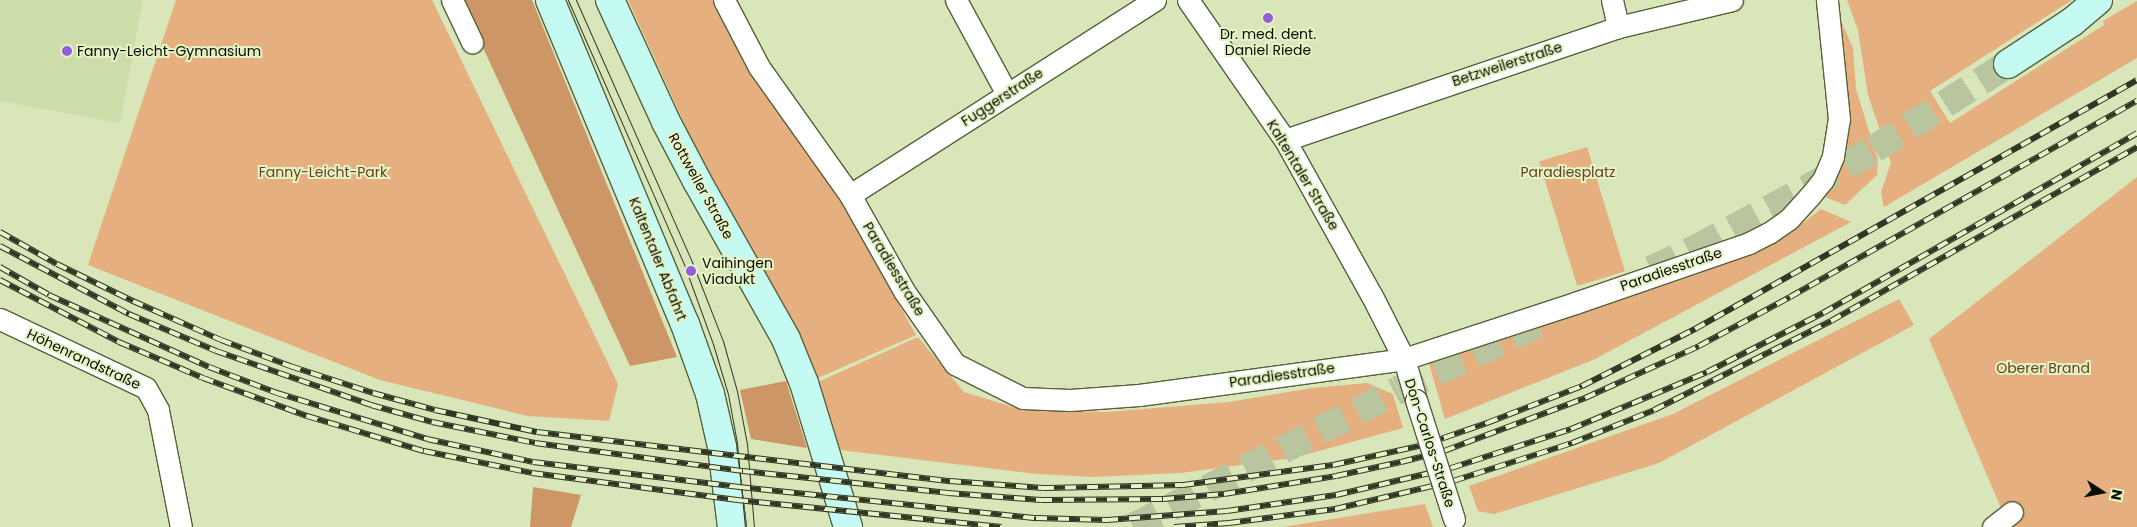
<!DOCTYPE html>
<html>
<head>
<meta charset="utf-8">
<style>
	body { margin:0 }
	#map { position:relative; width:2137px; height:527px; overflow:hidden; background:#d8e6b9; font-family:Poppins,sans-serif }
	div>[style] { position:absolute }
	.built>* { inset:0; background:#cddda9 }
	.green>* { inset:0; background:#e5af80; transform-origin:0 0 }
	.forest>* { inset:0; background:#cd9666 }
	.secondary-tunnel>* { height:28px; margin-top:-14px; transform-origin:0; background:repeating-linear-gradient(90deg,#b9c59e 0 28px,transparent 0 42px) }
	.roads { filter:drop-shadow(1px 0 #566139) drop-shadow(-1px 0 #566139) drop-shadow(0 1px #566139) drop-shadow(0 -1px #566139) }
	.street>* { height:21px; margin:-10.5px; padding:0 10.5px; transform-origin:10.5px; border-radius:10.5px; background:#fff }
	.secondary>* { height:28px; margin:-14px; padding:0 14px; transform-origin:14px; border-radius:14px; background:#c5faf3 }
	.tram>* { height:1px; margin:-0.5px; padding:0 0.5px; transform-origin:0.5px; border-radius:0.5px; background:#323725 }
	.rail>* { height:5.5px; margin-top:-2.75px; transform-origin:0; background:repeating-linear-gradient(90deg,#e5f3c6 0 11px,#323725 0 22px); box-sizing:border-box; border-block:1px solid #323725 }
	.bridges { filter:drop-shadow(1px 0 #566139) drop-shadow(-1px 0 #566139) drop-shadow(0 1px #566139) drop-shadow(0 -1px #566139) }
	.street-bridge>* { height:21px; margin:-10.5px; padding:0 10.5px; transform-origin:10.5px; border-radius:10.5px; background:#fff }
	.dots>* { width:14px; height:14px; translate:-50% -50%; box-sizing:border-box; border:2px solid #e5f3c6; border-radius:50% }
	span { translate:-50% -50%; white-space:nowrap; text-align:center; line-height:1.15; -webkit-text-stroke:4px #e5f3c6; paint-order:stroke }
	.poi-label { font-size:14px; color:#0a0d02 }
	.left { translate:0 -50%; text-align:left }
	.street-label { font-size:14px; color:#0a0d02 }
	.park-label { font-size:14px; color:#67411d }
	.north { position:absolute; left:2077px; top:467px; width:50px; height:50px; -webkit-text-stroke:4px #e5f3c6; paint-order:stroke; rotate:101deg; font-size:14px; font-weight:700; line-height:20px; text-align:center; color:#0a0d02 }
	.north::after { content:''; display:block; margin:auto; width:18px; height:22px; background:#0a0d02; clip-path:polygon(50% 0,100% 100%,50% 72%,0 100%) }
</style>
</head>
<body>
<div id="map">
	<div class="built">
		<i style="clip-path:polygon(0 0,143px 0,120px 123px,0 101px)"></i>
	</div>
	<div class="green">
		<i style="clip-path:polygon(176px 0,432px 0,618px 384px,609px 421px,528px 416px,380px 380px,88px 265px)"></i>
		<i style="clip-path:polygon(628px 0,714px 0,837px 194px,916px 335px,818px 378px,694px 145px)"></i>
		<i style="clip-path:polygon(1847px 0,2072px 0,1930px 91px,1950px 123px,2104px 25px,2103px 21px,2137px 1px,2137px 58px,1884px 207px,1881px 192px,1891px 163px,1868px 95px,1858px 30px)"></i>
		<i style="clip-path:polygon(1839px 16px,1853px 48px,1856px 89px,1878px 160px,1877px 175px,1845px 205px,1825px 197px,1844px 153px,1847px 115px)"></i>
		<i style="left:1587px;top:147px;width:130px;height:50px;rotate:73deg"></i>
		<i style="clip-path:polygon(2137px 177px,2137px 527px,2009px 527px,1929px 339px)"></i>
		<i style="clip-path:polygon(1821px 209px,1851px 222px,1595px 359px,1445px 419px,1428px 360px,1626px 297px,1754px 249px,1790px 233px)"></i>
		<i style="clip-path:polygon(1899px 299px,1914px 325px,1659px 463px,1494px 514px,1478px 511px,1469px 486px,1673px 414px)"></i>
		<i style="clip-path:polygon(918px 337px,964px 392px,1023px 410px,1107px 412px,1229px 402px,1312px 388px,1367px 383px,1393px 394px,1403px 428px,1293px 458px,1181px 473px,1093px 477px,1037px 474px,840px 450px,818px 382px)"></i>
		<i style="clip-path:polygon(1425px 504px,1433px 527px,1283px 527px)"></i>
	</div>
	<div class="forest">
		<i style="clip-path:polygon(461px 0,532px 0,677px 357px,630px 366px)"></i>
		<i style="clip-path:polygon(786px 381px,807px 448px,751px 439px,740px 390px)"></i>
		<i style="clip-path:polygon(533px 487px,581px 495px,571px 527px,530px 527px)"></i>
	</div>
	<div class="secondary-tunnel">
		<i style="left:1651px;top:270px;width:49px;rotate:-25.5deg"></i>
		<i style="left:1695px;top:249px;width:131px;rotate:-28.3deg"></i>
		<i style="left:1810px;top:187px;width:74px;rotate:-30.7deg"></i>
		<i style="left:1874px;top:149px;width:159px;rotate:-32.4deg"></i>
		<i style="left:1133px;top:527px;width:298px;rotate:-27.3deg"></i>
		<i style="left:1398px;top:390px;width:167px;rotate:-25.5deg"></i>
	</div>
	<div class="roads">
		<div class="street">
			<i style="left:452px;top:0;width:47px;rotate:64.5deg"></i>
			<i style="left:724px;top:0;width:76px;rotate:62.4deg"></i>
			<i style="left:759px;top:67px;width:157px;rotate:54.6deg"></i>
			<i style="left:850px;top:195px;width:110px;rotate:60.6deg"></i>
			<i style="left:904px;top:291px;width:89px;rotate:55.1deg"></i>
			<i style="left:955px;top:364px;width:76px;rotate:26.6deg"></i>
			<i style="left:1023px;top:398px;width:47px;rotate:2.4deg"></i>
			<i style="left:1070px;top:400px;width:69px;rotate:-4.1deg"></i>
			<i style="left:1139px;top:395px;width:267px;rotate:-7.7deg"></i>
			<i style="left:1404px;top:359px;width:180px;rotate:-18.1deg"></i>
			<i style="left:1575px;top:303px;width:184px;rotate:-19deg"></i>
			<i style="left:1749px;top:243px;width:22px;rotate:-27deg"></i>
			<i style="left:1769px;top:233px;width:24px;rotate:-35deg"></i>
			<i style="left:1789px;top:219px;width:30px;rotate:-48deg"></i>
			<i style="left:1809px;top:197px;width:22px;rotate:-51deg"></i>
			<i style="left:1823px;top:180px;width:26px;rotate:-67deg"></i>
			<i style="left:1833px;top:156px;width:37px;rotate:-81deg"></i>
			<i style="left:1839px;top:119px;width:120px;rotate:-95.8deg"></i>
			<i style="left:956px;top:0;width:107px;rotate:61.5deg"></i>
			<i style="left:1188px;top:0;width:170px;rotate:55.3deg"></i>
			<i style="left:1285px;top:140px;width:179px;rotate:60.9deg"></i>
			<i style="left:1372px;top:296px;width:71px;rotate:63.1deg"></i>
			<i style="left:1404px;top:359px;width:43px;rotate:73.7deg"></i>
			<i style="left:1612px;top:0;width:28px;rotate:77deg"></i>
			<i style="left:1285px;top:140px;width:352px;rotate:-18.7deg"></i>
			<i style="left:1618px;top:27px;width:117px;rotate:-13.3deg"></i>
			<i style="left:850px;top:195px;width:362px;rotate:-32.6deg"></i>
			<i style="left:0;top:319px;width:161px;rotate:25.3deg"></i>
			<i style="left:146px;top:388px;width:25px;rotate:61deg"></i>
			<i style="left:158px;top:410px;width:119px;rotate:78.9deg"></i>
			<i style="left:1993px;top:527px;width:24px;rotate:-38deg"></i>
		</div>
		<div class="secondary">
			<i style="left:550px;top:0;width:351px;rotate:67.4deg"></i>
			<i style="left:685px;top:324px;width:74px;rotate:70.3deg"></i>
			<i style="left:710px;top:394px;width:54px;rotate:77.2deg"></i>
			<i style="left:722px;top:447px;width:81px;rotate:82.9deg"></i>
			<i style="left:610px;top:0;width:134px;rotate:65.3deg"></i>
			<i style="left:666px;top:122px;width:67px;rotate:62.3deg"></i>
			<i style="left:697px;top:181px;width:181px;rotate:60.6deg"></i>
			<i style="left:786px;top:339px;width:48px;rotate:67.8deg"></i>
			<i style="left:804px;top:383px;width:151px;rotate:73deg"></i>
			<i style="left:2008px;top:64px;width:77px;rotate:-33.3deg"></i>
			<i style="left:2072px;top:22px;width:34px;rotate:-40deg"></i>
		</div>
	</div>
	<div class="tram">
		<i style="left:568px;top:0;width:292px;rotate:66.3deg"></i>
		<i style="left:685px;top:267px;width:82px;rotate:70deg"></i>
		<i style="left:713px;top:344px;width:52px;rotate:73.3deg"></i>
		<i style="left:728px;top:394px;width:50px;rotate:79.6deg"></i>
		<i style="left:737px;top:443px;width:84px;rotate:84.6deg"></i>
		<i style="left:576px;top:0;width:287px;rotate:66.1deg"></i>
		<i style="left:692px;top:262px;width:85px;rotate:68.6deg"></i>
		<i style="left:723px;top:341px;width:52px;rotate:74.4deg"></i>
		<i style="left:737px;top:391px;width:54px;rotate:79.3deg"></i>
		<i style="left:747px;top:444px;width:83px;rotate:85.2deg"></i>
	</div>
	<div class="rail">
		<i style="left:0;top:232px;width:65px;rotate:29.3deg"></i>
		<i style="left:57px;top:264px;width:85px;rotate:26deg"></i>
		<i style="left:133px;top:301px;width:96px;rotate:23.9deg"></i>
		<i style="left:221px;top:340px;width:74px;rotate:20.6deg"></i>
		<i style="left:290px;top:366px;width:87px;rotate:18deg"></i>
		<i style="left:373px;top:393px;width:64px;rotate:15.3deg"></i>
		<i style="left:435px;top:410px;width:104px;rotate:12.2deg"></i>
		<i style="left:537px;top:432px;width:416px;rotate:6.8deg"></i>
		<i style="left:950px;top:481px;width:93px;rotate:4.3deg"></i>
		<i style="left:1043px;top:488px;width:140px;rotate:-1.2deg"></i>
		<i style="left:1183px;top:485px;width:151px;rotate:-7.6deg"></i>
		<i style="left:1333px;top:465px;width:92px;rotate:-12.5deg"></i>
		<i style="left:1423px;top:445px;width:68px;rotate:-19deg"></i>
		<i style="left:1487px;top:423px;width:102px;rotate:-21.3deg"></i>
		<i style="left:1582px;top:386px;width:127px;rotate:-26.8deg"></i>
		<i style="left:1695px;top:329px;width:507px;rotate:-29.39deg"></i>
		<i style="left:0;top:246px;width:146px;rotate:27.8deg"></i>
		<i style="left:129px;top:314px;width:95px;rotate:23deg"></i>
		<i style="left:216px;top:351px;width:164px;rotate:19.2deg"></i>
		<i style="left:371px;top:405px;width:63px;rotate:15.6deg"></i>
		<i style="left:432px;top:422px;width:105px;rotate:11.5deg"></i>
		<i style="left:535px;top:443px;width:210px;rotate:7.7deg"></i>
		<i style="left:743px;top:471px;width:206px;rotate:6.1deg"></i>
		<i style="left:948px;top:493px;width:93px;rotate:4.3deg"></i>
		<i style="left:1041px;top:500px;width:122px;rotate:-0.5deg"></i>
		<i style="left:1163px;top:499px;width:61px;rotate:-4.7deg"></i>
		<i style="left:1224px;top:494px;width:113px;rotate:-9.1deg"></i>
		<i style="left:1336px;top:476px;width:66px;rotate:-12.2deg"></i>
		<i style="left:1401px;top:462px;width:44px;rotate:-14.3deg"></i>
		<i style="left:1444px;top:451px;width:151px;rotate:-20.6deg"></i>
		<i style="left:1585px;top:398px;width:125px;rotate:-24.5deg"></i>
		<i style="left:1699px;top:346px;width:103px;rotate:-28.3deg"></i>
		<i style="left:1790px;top:297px;width:399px;rotate:-29.5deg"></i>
		<i style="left:0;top:267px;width:56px;rotate:29.7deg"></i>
		<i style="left:49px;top:295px;width:175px;rotate:24.2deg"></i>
		<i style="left:209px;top:367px;width:73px;rotate:20.9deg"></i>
		<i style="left:277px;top:393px;width:157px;rotate:17deg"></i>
		<i style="left:427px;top:439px;width:108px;rotate:12.2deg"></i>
		<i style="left:533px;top:462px;width:208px;rotate:6.9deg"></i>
		<i style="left:739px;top:487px;width:299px;rotate:6deg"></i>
		<i style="left:1036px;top:518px;width:71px;rotate:1.6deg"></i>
		<i style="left:1107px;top:520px;width:120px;rotate:-4.3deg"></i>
		<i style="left:1227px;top:511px;width:110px;rotate:-8.4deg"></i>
		<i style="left:1336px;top:495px;width:118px;rotate:-13.2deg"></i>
		<i style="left:1451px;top:468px;width:126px;rotate:-18deg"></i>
		<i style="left:1571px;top:429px;width:147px;rotate:-22.7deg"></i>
		<i style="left:1707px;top:372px;width:130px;rotate:-27deg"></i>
		<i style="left:1823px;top:313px;width:362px;rotate:-29.8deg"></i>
		<i style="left:0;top:280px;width:134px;rotate:27.5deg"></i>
		<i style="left:119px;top:342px;width:91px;rotate:23.2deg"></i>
		<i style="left:203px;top:378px;width:111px;rotate:20.1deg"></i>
		<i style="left:307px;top:416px;width:122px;rotate:16.7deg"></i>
		<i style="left:424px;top:451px;width:110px;rotate:11.5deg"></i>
		<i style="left:532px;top:473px;width:207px;rotate:7.5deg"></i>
		<i style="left:737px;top:500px;width:266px;rotate:5.8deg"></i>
		<i style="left:1174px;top:527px;width:55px;rotate:-4.2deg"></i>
		<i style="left:1229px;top:523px;width:107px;rotate:-7.5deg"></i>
		<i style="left:1335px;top:509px;width:121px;rotate:-13.3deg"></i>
		<i style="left:1453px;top:481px;width:125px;rotate:-17.7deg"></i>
		<i style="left:1572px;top:443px;width:88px;rotate:-21.9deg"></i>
		<i style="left:1654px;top:410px;width:198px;rotate:-26.7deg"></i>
		<i style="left:1831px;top:321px;width:352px;rotate:-29.6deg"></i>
	</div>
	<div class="bridges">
		<div class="street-bridge">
			<i style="left:1416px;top:400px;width:125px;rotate:72.3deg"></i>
		</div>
	</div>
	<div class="dots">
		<i style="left:1268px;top:18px;background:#935ed6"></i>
		<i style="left:67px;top:51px;background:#935ed6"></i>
		<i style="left:691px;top:271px;background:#935ed6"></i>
	</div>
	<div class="poi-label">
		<span style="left:1268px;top:42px">Dr. med. dent.<br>Daniel Riede</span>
		<span class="left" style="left:77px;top:51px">Fanny-Leicht-Gymnasium</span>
		<span class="left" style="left:702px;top:271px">Vaihingen<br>Viadukt</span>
	</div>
	<div class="street-label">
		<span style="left:1507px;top:64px;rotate:-18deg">Betzweilerstraße</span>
		<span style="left:1002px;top:97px;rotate:-33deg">Fuggerstraße</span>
		<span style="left:1303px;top:175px;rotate:59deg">Kaltentaler Straße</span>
		<span style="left:701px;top:186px;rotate:61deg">Rottweiler Straße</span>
		<span style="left:658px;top:259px;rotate:68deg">Kaltentaler Abfahrt</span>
		<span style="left:894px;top:269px;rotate:59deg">Paradiesstraße</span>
		<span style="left:1671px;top:269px;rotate:-19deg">Paradiesstraße</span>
		<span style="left:84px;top:359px;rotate:25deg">Höhenrandstraße</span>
		<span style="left:1282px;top:375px;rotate:-8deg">Paradiesstraße</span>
		<span style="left:1430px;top:443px;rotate:72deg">Don-Carlos-Straße</span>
	</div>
	<div class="park-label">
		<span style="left:323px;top:172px">Fanny-Leicht-Park</span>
		<span style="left:1568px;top:172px">Paradiesplatz</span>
		<span style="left:2043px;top:368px">Oberer Brand</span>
	</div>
	<div class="north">N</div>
</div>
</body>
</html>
